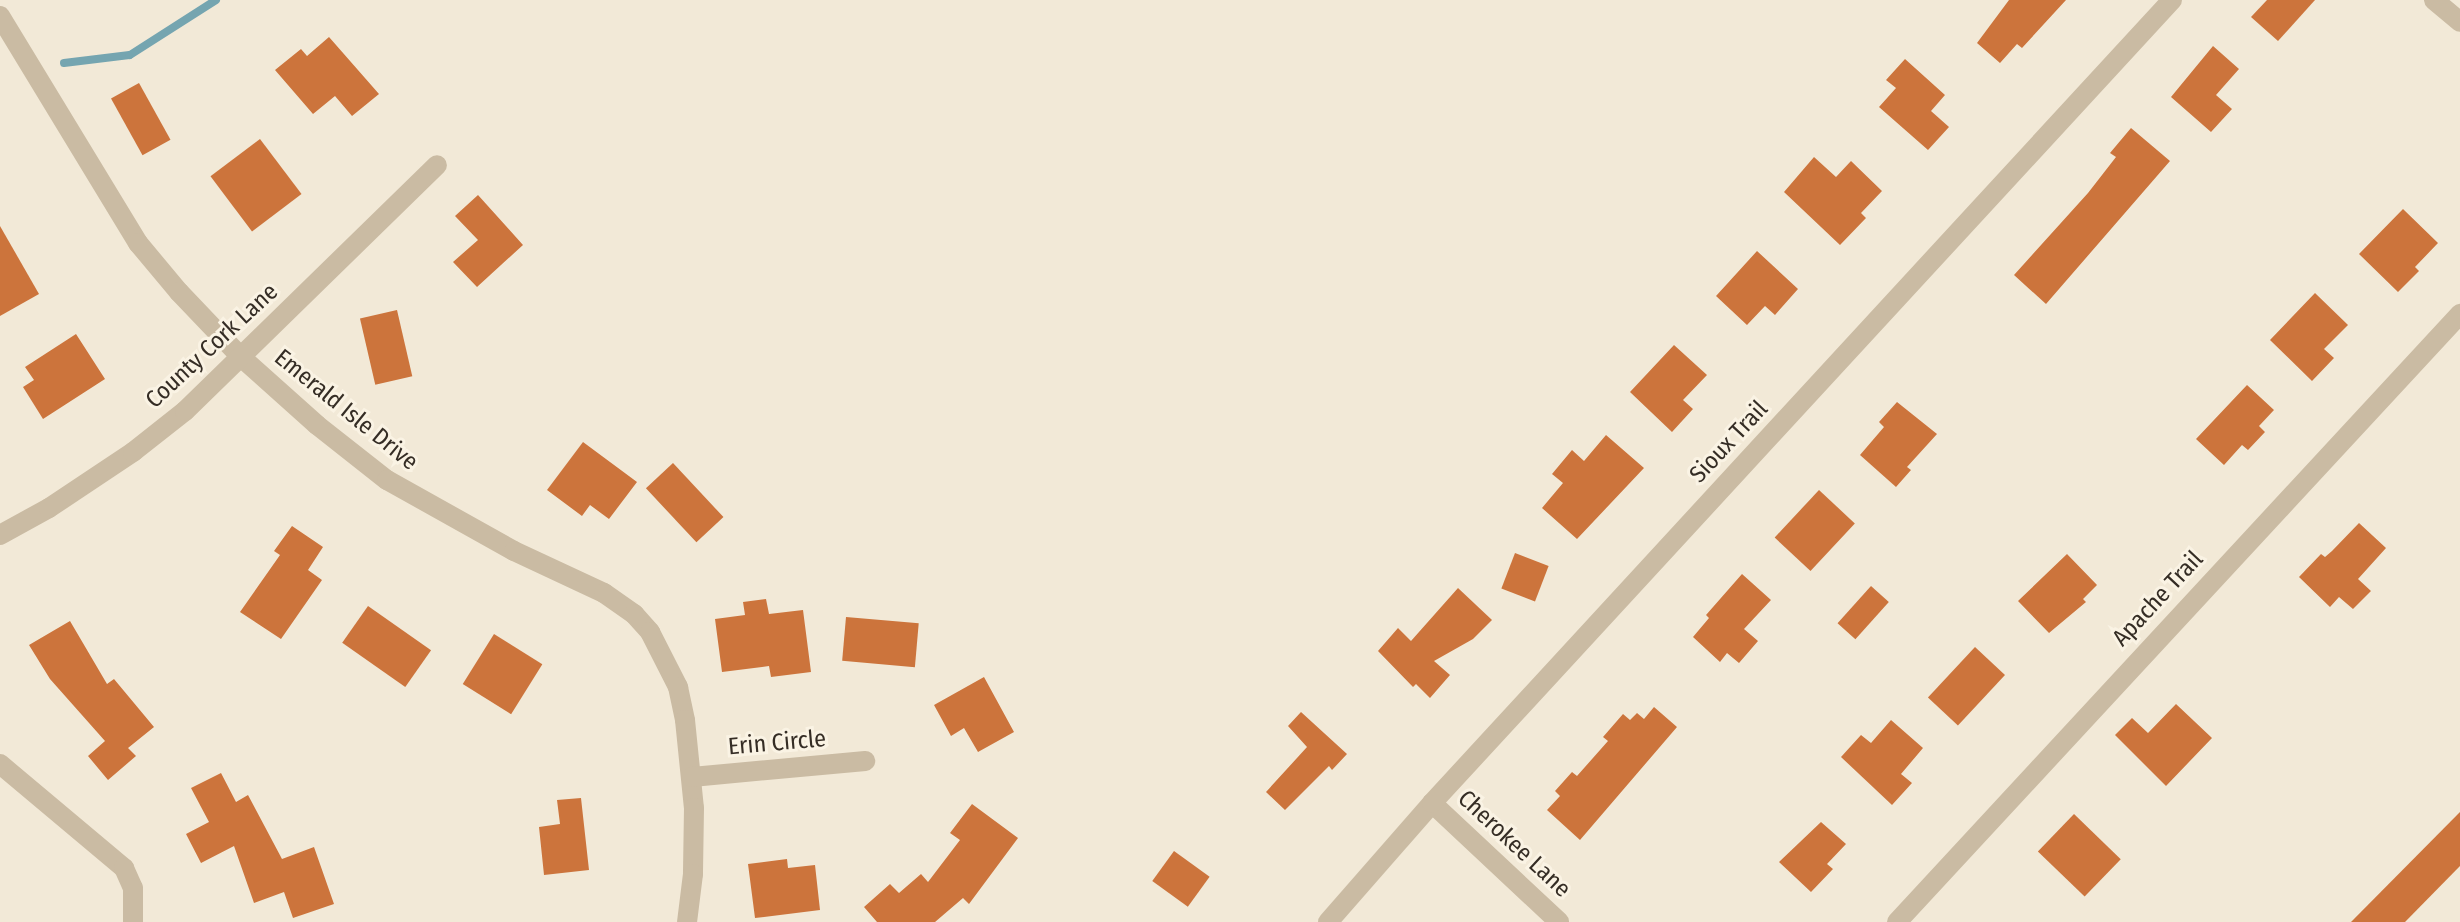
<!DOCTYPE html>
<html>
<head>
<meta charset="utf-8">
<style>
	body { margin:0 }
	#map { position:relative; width:2460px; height:922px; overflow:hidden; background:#f2e9d7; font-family:"Fira Sans Condensed",sans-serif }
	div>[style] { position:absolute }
	.stream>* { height:8px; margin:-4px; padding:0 4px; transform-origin:4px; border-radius:4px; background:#75a5b0 }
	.building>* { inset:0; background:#cc743c; transform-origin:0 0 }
	.minor>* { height:20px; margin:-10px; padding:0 10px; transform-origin:10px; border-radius:10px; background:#cabba3 }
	span { translate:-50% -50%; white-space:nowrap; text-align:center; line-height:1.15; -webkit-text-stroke:6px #faf3e4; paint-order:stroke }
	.street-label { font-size:24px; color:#352d25 }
</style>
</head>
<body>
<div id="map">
	<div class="stream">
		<i style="left:64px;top:63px;width:66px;rotate:-6.9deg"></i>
		<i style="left:130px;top:55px;width:102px;rotate:-32.6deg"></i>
	</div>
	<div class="building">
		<i style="clip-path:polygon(2009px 0,2066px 0,2022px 48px,2017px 44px,2000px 63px,1977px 43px)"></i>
		<i style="clip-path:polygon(2267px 0,2315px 0,2278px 41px,2251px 17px)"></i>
		<i style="clip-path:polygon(329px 37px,379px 94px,352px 116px,335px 96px,313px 114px,275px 70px,301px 49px,307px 56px)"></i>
		<i style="clip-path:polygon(2213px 46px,2239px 69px,2216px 95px,2232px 109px,2211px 132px,2171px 97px)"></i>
		<i style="clip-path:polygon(1905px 59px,1945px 95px,1931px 111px,1949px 127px,1928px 150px,1879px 107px,1896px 88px,1886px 80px)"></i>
		<i style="left:139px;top:83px;width:65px;height:32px;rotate:61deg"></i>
		<i style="clip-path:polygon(2131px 128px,2170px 161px,2046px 304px,2014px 275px,2088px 193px,2116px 157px,2110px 153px)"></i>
		<i style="left:260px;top:139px;width:69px;height:62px;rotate:53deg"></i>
		<i style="clip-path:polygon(1814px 157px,1836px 177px,1851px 161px,1882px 191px,1861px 213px,1866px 218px,1840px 245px,1784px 192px)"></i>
		<i style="clip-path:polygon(478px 195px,523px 245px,477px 287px,453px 262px,478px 240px,455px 216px)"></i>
		<i style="clip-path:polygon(2403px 209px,2438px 243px,2415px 267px,2419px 271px,2398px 292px,2359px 254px)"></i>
		<i style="clip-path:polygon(0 226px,39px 294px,0 316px)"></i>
		<i style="clip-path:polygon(1757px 251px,1798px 289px,1775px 315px,1765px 306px,1747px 325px,1716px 296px)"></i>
		<i style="clip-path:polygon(2315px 293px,2348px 325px,2324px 349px,2334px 358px,2312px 381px,2270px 340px)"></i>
		<i style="left:397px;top:310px;width:68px;height:38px;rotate:77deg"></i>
		<i style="clip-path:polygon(76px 334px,105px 379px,43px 419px,23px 387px,34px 380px,25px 367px)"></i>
		<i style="clip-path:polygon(1674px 345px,1707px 375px,1683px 400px,1693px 409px,1672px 432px,1630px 392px)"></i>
		<i style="clip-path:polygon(2247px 385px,2274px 410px,2259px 426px,2265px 432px,2248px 450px,2242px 445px,2224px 465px,2196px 439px)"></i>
		<i style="clip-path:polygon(1897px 402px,1937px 434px,1907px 467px,1911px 470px,1896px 487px,1860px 455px,1884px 427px,1879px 422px)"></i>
		<i style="clip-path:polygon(1606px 435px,1644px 468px,1577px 539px,1542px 508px,1563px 483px,1552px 474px,1572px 450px,1584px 461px)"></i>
		<i style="clip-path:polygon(583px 442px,637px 482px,609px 519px,590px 505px,582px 516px,547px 490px)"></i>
		<i style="left:673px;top:463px;width:74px;height:37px;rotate:47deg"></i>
		<i style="left:1819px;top:490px;width:49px;height:65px;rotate:43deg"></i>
		<i style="clip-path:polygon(2359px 523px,2386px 548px,2358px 579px,2371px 591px,2353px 609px,2339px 597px,2330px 607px,2299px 577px,2321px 554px,2325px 557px,2332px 551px)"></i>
		<i style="clip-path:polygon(292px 526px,323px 547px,308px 570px,322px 580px,281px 639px,240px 612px,280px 555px,274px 551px)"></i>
		<i style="left:1515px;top:553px;width:36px;height:38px;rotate:21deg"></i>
		<i style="clip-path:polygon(2067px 554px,2097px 585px,2083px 599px,2086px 602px,2049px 633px,2018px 601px)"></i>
		<i style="clip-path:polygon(1742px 574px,1771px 600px,1744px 629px,1758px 641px,1739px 663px,1727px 653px,1720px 662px,1693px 637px,1709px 618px,1706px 615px)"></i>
		<i style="left:1871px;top:586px;width:24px;height:50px;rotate:42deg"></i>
		<i style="clip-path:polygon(1458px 588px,1492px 620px,1473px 639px,1434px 661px,1450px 675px,1430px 698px,1416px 684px,1413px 687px,1378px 651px,1398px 628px,1411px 641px)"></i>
		<i style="clip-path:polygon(766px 599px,769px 614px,803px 610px,811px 672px,771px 677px,769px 666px,722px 672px,715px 619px,745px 615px,743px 602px)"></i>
		<i style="left:368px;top:606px;width:77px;height:45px;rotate:35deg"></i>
		<i style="left:846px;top:617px;width:73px;height:44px;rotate:5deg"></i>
		<i style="clip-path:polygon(70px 621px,107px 684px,114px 679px,154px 727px,128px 748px,136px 756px,108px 780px,88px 756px,105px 741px,50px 679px,29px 645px)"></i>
		<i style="left:494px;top:634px;width:57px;height:59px;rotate:32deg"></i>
		<i style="left:1975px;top:647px;width:41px;height:69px;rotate:43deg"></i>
		<i style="clip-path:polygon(984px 677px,1014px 732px,978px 752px,964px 728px,951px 736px,934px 705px)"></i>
		<i style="clip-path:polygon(2176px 704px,2212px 738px,2166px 786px,2115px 735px,2132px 718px,2148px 733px)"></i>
		<i style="clip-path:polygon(1654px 707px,1677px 727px,1580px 840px,1547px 810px,1560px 796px,1555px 791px,1572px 772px,1577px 776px,1608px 741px,1603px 737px,1623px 714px,1630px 720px,1637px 713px,1644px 719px)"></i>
		<i style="clip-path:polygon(1301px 712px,1347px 754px,1332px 770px,1329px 766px,1285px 810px,1266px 792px,1307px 747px,1288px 726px)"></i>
		<i style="clip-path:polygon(1891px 720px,1923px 748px,1901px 774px,1912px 783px,1892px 805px,1841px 757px,1861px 735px,1871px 743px)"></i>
		<i style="clip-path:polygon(221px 773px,236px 802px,248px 795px,282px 859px,314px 847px,334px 904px,293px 918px,284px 892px,254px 903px,234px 846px,201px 863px,186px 834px,209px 822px,191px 788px)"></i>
		<i style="clip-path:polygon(581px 798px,589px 870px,544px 875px,539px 827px,560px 824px,557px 800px)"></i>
		<i style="clip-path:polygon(972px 804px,1018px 838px,969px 904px,963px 898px,935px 922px,877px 922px,864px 907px,890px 884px,899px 893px,921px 874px,928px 882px,960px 840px,950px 833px)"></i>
		<i style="clip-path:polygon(2460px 812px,2460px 866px,2405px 922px,2351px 922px)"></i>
		<i style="left:2074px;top:814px;width:65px;height:52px;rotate:44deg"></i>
		<i style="clip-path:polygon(1821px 822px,1846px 844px,1827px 864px,1833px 869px,1811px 892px,1779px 862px)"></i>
		<i style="left:1174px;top:851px;width:44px;height:37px;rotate:36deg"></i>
		<i style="clip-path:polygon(787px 859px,788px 868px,815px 865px,820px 910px,755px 918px,748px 864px)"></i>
	</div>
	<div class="minor">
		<i style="left:2434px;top:0;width:34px;rotate:40deg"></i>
		<i style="left:0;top:16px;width:266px;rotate:58.7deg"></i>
		<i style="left:138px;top:243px;width:64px;rotate:50.1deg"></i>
		<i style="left:179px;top:292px;width:90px;rotate:46.4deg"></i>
		<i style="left:241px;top:357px;width:102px;rotate:41.8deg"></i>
		<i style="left:317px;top:425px;width:89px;rotate:38.2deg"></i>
		<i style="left:387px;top:480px;width:145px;rotate:29.2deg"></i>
		<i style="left:514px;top:551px;width:99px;rotate:25deg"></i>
		<i style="left:604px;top:593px;width:37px;rotate:35deg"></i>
		<i style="left:634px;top:614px;width:24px;rotate:48deg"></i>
		<i style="left:650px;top:632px;width:62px;rotate:63deg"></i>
		<i style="left:678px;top:687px;width:34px;rotate:78deg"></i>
		<i style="left:685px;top:720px;width:88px;rotate:84.2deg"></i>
		<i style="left:694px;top:808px;width:66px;rotate:90.9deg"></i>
		<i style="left:693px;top:874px;width:48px;rotate:97.1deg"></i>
		<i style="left:0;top:535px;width:56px;rotate:-28.9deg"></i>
		<i style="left:49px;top:508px;width:101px;rotate:-33.7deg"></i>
		<i style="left:133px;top:452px;width:66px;rotate:-38.3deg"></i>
		<i style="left:185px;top:411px;width:352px;rotate:-44.3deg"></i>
		<i style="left:0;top:764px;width:162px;rotate:40deg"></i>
		<i style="left:124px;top:868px;width:22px;rotate:66deg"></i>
		<i style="left:133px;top:888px;width:34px;rotate:90deg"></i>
		<i style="left:692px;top:777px;width:174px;rotate:-5.3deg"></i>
		<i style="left:1432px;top:803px;width:174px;rotate:43.1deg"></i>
		<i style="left:1328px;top:922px;width:158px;rotate:-48.8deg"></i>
		<i style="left:1432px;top:803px;width:1092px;rotate:-47.34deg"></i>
		<i style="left:1897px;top:922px;width:829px;rotate:-47.2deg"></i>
	</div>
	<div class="street-label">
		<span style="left:212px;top:346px;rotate:-43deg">County Cork Lane</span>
		<span style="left:346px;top:410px;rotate:39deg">Emerald Isle Drive</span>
		<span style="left:1729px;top:442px;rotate:-47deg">Sioux Trail</span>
		<span style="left:2158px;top:599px;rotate:-47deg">Apache Trail</span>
		<span style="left:777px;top:743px;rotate:-5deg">Erin Circle</span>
		<span style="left:1514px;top:844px;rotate:43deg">Cherokee Lane</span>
	</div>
</div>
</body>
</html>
